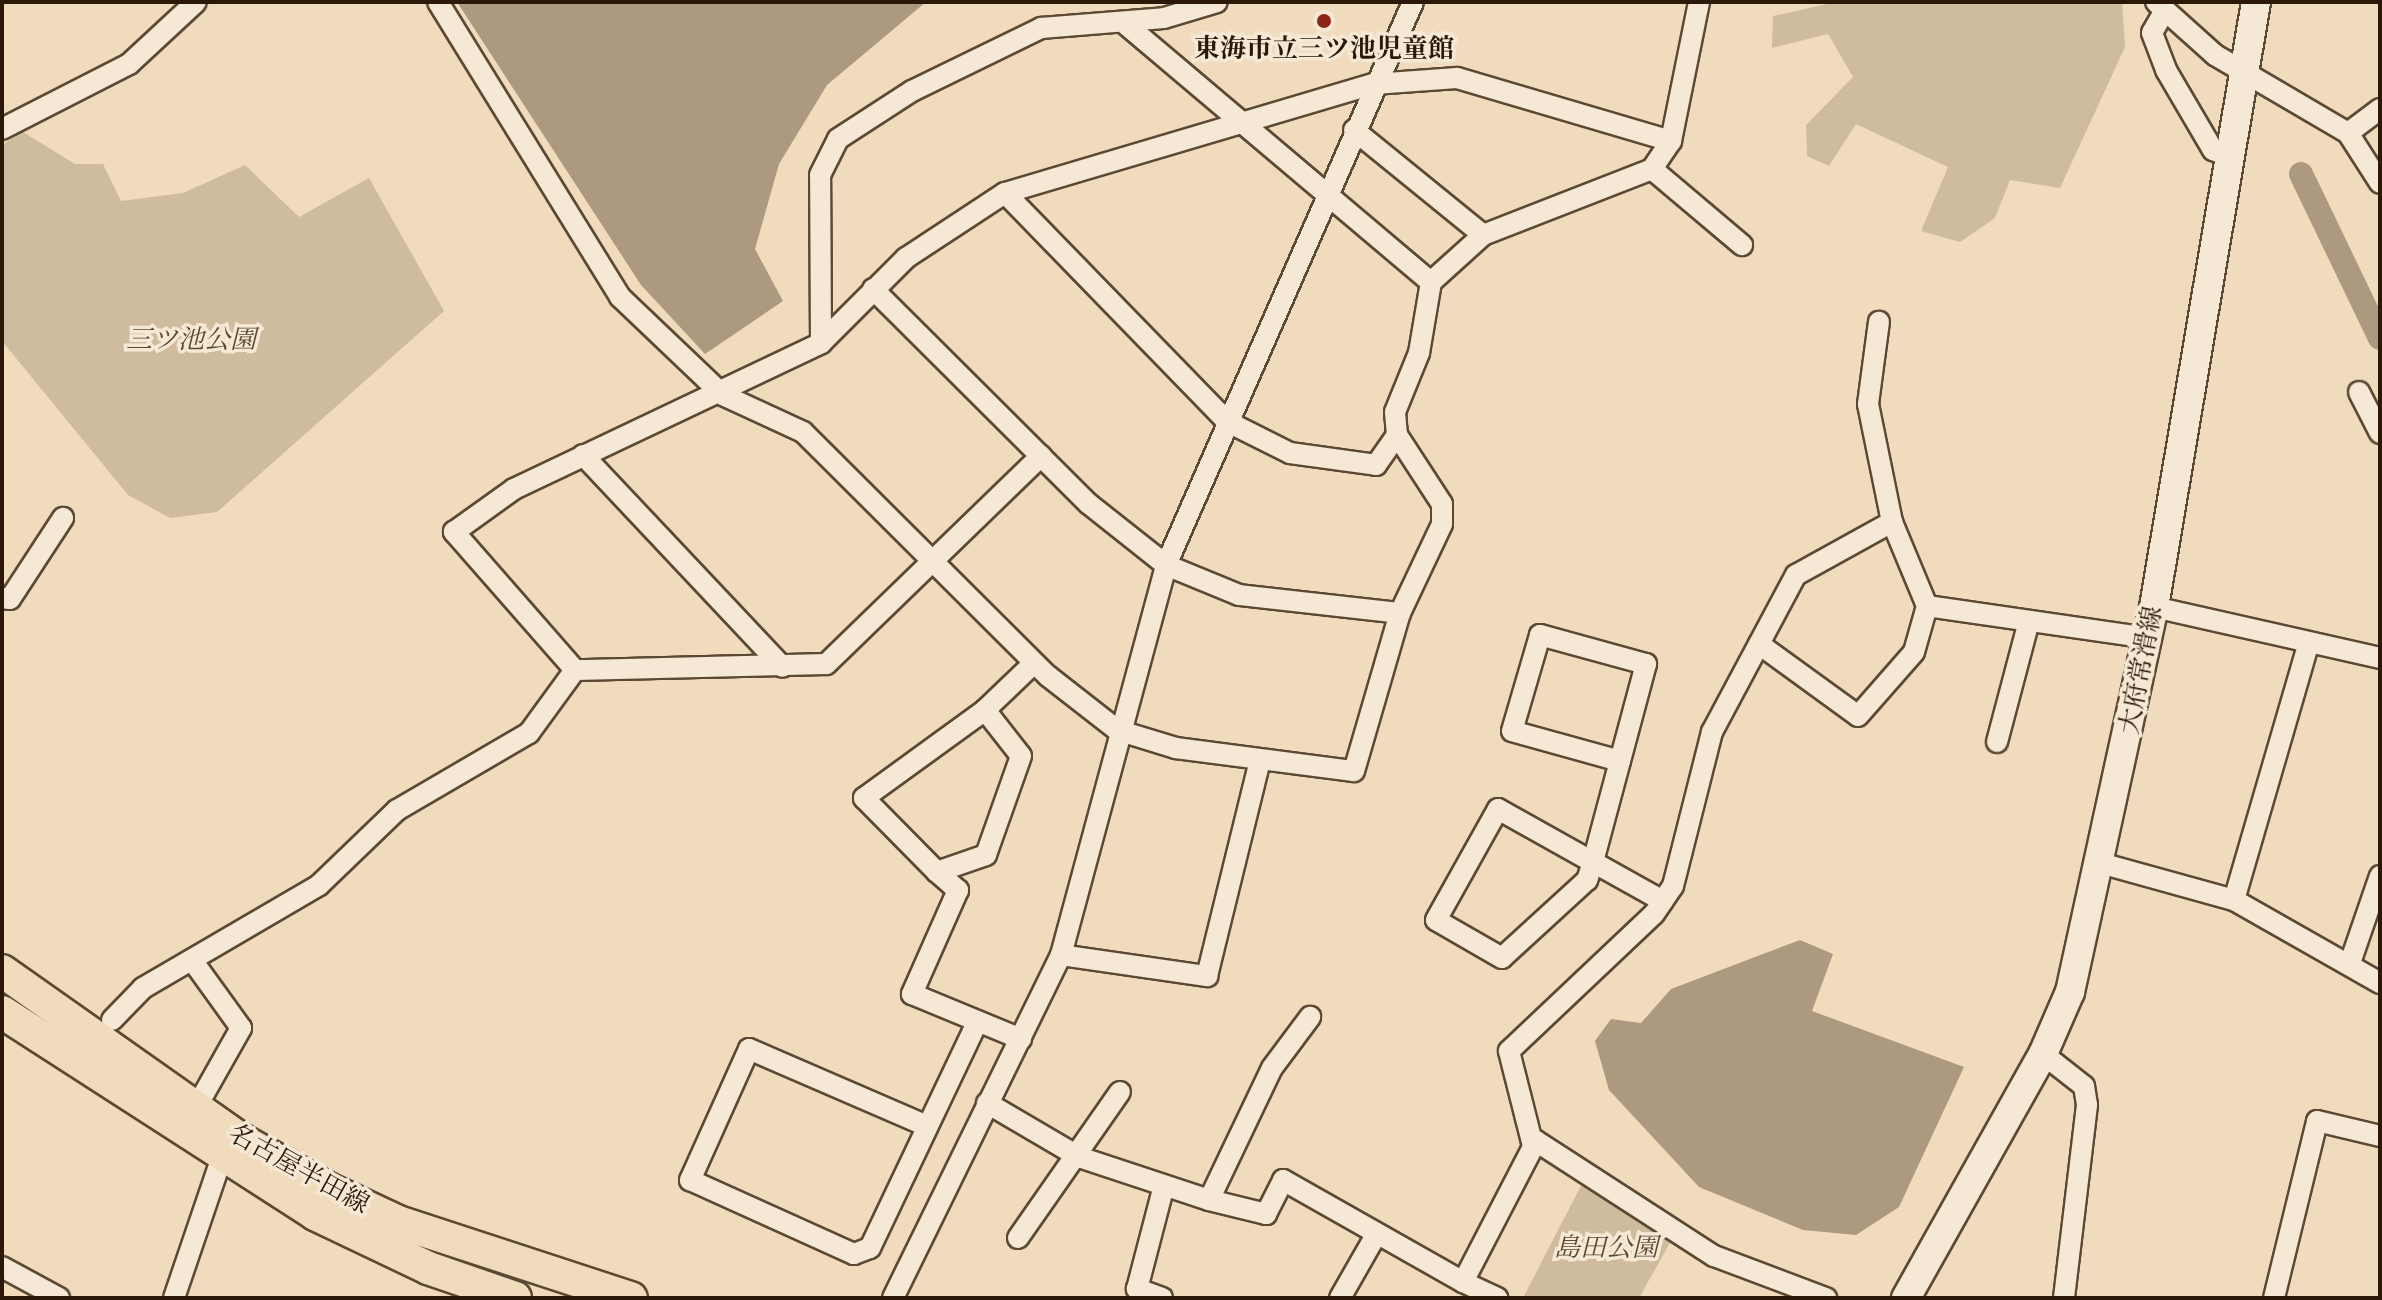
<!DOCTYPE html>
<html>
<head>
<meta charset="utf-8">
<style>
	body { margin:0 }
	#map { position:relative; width:2382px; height:1300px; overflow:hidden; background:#f0dcbd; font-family:Cardo,"Noto Serif JP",serif }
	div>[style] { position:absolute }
	.green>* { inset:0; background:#cfbb9e }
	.water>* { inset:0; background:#ad997f }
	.canal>* { height:24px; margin:-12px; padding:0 12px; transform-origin:12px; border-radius:12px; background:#ad997f }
	.roads { filter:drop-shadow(2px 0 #5c4934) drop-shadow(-2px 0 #5c4934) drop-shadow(0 2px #5c4934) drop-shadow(0 -2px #5c4934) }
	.street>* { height:20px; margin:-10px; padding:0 10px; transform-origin:10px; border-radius:10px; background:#f5e8d4 }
	.secondary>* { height:28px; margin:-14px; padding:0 14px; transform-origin:14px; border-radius:14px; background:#f5e8d4 }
	.primary>* { height:32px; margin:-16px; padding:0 16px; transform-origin:16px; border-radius:16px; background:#f0dcbd }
	.dots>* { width:22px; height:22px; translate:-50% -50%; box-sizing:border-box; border:4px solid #f5e8d4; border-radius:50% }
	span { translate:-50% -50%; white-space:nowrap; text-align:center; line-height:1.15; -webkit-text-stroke:7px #f5e8d4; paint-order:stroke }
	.poi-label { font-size:26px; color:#2b1806; font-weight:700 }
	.park-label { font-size:26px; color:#5c4934; font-style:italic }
	.street-label { font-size:26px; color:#2b1806 }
	.frame { position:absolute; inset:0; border:4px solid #2b1806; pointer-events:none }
</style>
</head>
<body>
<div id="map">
	<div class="green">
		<i style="clip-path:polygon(1836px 2px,2122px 2px,2125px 47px,2060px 188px,2010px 180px,1995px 218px,1960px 242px,1921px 231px,1948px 167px,1856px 124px,1829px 166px,1807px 156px,1806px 125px,1853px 77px,1828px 34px,1772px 48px,1773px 16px)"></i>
		<i style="clip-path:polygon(23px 132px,75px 164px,103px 164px,121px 201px,183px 193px,245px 165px,299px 217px,369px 178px,444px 311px,217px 512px,170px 518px,128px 495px,2px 341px,2px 145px)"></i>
		<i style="clip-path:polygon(1586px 1176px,1676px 1232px,1639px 1298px,1524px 1296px)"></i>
	</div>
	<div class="water">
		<i style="clip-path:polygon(457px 2px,926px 2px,827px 85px,779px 164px,755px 249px,783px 301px,705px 354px,641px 285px)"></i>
		<i style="clip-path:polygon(1800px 940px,1833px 954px,1812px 1011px,1964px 1067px,1899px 1207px,1856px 1235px,1803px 1230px,1699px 1187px,1609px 1090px,1595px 1041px,1611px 1019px,1641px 1023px,1671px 989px)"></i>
	</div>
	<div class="canal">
		<i style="left:2301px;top:174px;width:182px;rotate:64.3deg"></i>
	</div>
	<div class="roads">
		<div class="street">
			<i style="left:438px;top:2px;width:347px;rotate:58.3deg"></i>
			<i style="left:620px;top:297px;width:142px;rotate:43.6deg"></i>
			<i style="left:723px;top:395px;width:88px;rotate:24.8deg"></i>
			<i style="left:803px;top:432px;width:346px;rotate:44.9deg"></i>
			<i style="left:1048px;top:676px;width:88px;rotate:38deg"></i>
			<i style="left:1117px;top:730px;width:62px;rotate:17deg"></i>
			<i style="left:1176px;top:748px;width:179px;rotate:7.4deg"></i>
			<i style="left:1354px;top:771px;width:165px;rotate:-73.8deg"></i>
			<i style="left:1400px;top:613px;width:98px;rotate:-64.7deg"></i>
			<i style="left:1442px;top:524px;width:20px;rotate:-90deg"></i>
			<i style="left:1442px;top:504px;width:82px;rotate:-123.1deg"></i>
			<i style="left:1397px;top:435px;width:23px;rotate:-95deg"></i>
			<i style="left:1395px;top:412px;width:64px;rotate:-67.9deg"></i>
			<i style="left:1419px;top:353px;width:72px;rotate:-80.4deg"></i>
			<i style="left:1431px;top:282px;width:70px;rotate:-42.1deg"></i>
			<i style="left:1483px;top:235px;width:181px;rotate:-21.3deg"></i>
			<i style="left:1652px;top:169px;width:34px;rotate:-56deg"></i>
			<i style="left:1671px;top:141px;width:142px;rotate:-78.6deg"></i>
			<i style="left:2156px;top:2px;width:79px;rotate:41.9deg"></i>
			<i style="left:2215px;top:55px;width:154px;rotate:30.4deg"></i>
			<i style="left:2348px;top:133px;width:59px;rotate:57.4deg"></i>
			<i style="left:2164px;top:12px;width:24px;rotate:120deg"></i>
			<i style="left:2152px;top:33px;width:40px;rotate:69deg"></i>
			<i style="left:2166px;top:70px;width:93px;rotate:59.6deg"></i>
			<i style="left:2213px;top:150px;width:17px;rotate:21deg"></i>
			<i style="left:1123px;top:22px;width:403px;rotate:40.2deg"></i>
			<i style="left:2px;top:129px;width:143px;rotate:-27.1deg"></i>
			<i style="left:129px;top:64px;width:91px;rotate:-42.8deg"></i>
			<i style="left:1354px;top:130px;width:166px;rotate:39.1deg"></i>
			<i style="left:2348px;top:133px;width:40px;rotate:-37deg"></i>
			<i style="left:1652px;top:169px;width:118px;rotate:40.2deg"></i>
			<i style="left:1005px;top:193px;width:320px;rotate:45.8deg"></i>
			<i style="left:1228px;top:422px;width:69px;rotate:26.6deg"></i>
			<i style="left:1290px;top:453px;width:87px;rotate:7.9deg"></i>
			<i style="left:1376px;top:465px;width:37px;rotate:-55deg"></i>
			<i style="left:873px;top:289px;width:305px;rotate:44.9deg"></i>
			<i style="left:1089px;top:504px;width:98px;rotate:38.4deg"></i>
			<i style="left:1166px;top:565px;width:79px;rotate:22.3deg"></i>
			<i style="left:1239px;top:595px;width:162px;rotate:6.4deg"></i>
			<i style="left:821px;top:343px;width:168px;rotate:-90.3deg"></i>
			<i style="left:820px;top:175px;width:40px;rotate:-63.4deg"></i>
			<i style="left:838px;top:139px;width:88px;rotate:-33deg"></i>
			<i style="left:912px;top:91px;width:144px;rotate:-26deg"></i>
			<i style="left:1041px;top:28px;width:123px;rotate:-4.6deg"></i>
			<i style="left:1164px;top:18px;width:55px;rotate:-16.8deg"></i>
			<i style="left:2359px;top:392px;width:46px;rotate:62.9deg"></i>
			<i style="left:583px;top:455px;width:291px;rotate:46.7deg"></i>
			<i style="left:1041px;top:456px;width:299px;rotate:135.9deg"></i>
			<i style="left:826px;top:664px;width:251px;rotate:178.6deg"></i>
			<i style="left:575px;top:670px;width:184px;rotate:-131.2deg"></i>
			<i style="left:454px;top:532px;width:74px;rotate:-35.6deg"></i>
			<i style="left:514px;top:489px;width:340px;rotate:-25.4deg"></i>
			<i style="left:821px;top:343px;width:120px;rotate:-45deg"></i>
			<i style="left:906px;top:258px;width:118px;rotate:-33.3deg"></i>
			<i style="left:1005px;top:193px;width:385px;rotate:-16.5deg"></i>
			<i style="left:1374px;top:84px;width:83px;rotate:-4.1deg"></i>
			<i style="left:1457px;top:78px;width:223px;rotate:16.4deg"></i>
			<i style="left:2px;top:598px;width:8px;rotate:7deg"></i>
			<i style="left:10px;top:599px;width:97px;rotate:-56.8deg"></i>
			<i style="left:1927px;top:606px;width:223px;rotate:8.2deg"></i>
			<i style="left:2154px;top:607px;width:232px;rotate:12.7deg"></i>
			<i style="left:1759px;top:644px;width:122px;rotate:36deg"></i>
			<i style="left:1858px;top:716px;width:85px;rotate:-48.8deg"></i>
			<i style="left:1914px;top:652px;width:48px;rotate:-74.2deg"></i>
			<i style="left:1927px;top:606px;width:91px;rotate:-112.6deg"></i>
			<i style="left:985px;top:710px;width:58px;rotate:52deg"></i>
			<i style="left:1021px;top:756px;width:105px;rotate:109.5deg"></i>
			<i style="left:986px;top:855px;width:52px;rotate:160.9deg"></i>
			<i style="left:937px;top:872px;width:104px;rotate:-134.6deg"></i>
			<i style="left:864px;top:798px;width:150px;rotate:-36deg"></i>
			<i style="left:985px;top:710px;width:68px;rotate:-43.8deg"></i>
			<i style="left:1997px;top:742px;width:125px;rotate:-75.2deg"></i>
			<i style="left:1620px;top:761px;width:112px;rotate:-164.5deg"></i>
			<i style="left:1512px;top:731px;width:100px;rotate:-73.7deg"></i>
			<i style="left:1540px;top:635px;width:110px;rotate:15.3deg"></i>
			<i style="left:1646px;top:664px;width:205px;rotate:105deg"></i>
			<i style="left:1593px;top:862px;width:19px;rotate:108deg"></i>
			<i style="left:1587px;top:880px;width:115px;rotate:137.5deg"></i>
			<i style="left:1502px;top:958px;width:76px;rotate:-150.1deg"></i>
			<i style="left:1436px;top:920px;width:127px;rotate:-60.8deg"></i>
			<i style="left:1498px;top:809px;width:109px;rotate:29.2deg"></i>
			<i style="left:1593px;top:862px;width:80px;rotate:29.1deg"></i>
			<i style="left:2104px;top:864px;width:135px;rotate:15.5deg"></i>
			<i style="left:2234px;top:900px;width:168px;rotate:29.6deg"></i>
			<i style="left:937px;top:872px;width:28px;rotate:41deg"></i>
			<i style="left:958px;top:890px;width:114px;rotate:113.9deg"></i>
			<i style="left:912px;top:994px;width:118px;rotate:22.4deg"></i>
			<i style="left:2234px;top:900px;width:265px;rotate:-73.8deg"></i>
			<i style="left:1061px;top:955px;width:148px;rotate:8.2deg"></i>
			<i style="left:1207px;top:976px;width:218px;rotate:-76.2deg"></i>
			<i style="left:192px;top:960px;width:84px;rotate:54.2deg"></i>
			<i style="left:241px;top:1028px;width:92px;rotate:119.4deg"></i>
			<i style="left:2350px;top:963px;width:92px;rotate:-71deg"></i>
			<i style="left:112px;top:1020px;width:45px;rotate:-45.9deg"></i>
			<i style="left:143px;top:988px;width:204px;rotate:-30.3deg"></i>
			<i style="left:319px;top:885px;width:108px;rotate:-43.9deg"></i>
			<i style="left:397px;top:810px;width:153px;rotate:-30.3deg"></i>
			<i style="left:529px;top:733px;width:78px;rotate:-53.9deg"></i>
			<i style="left:2043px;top:1054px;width:52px;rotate:38deg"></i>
			<i style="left:2084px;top:1086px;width:19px;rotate:81deg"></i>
			<i style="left:2087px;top:1105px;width:194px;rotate:96.8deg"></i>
			<i style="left:987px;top:1103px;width:107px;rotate:30.4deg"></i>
			<i style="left:1079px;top:1157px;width:137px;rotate:18.3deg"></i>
			<i style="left:1209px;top:1200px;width:59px;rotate:13.8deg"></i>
			<i style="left:1266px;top:1214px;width:38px;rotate:-63deg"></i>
			<i style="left:1283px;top:1180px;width:207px;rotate:29.5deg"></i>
			<i style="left:1463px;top:1282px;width:159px;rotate:-62.6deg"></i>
			<i style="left:1536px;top:1141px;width:212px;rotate:32.9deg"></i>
			<i style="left:1714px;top:1256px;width:120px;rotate:20.6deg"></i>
			<i style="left:927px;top:1126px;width:194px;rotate:-156.6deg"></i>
			<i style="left:749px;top:1049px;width:144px;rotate:114.2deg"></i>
			<i style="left:690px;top:1180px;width:180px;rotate:24.3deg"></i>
			<i style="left:854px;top:1254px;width:17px;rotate:-21deg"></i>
			<i style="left:870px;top:1248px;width:251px;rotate:-64.6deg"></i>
			<i style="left:1533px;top:1146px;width:98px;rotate:-104.2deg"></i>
			<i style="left:1509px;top:1051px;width:199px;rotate:-43.4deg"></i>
			<i style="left:1654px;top:914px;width:34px;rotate:-56deg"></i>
			<i style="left:1673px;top:886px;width:159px;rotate:-75.8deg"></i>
			<i style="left:1712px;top:732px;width:178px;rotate:-61.9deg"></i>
			<i style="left:1796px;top:575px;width:110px;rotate:-28.9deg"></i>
			<i style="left:1892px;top:522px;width:120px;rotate:-101.5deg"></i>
			<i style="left:1868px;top:404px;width:83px;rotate:-82.4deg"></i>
			<i style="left:1209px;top:1200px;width:146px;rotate:-64.5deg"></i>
			<i style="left:1272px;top:1068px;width:64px;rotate:-53.3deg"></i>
			<i style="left:1018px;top:1238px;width:178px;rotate:-55.1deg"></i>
			<i style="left:2px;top:1267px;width:65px;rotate:28.5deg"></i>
			<i style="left:1463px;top:1282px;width:38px;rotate:25deg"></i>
			<i style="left:174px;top:1298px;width:146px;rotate:-71.2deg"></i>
			<i style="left:893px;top:1298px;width:382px;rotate:-63.9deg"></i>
			<i style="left:1061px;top:955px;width:404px;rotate:-74.9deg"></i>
			<i style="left:1166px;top:565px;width:615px;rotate:-66.31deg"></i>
			<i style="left:1162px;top:1298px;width:27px;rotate:-160deg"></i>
			<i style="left:1137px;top:1289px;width:107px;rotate:-75.4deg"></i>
			<i style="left:1340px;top:1298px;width:73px;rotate:-60.3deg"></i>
			<i style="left:2274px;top:1298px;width:182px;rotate:-76.3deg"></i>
			<i style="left:2317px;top:1121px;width:65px;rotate:13.4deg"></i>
		</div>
		<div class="secondary">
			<i style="left:1906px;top:1298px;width:280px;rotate:-60.7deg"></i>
			<i style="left:2043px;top:1054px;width:68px;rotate:-66.5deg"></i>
			<i style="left:2070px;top:992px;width:394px;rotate:-77.7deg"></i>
			<i style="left:2154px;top:607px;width:614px;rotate:-80.43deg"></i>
		</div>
		<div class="primary">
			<i style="left:2px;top:971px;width:295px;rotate:35.2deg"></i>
			<i style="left:243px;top:1141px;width:98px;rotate:29.5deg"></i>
			<i style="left:328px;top:1189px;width:77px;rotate:25.2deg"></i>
			<i style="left:398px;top:1222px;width:245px;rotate:18.1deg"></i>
			<i style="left:2px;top:1012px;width:373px;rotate:32.8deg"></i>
			<i style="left:315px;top:1214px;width:125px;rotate:25.5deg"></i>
			<i style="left:428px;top:1268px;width:92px;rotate:19deg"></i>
		</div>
	</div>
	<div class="dots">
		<i style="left:1324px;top:21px;background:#8f2418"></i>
	</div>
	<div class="poi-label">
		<span style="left:1324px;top:49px">東海市立三ツ池児童館</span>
	</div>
	<div class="park-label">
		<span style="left:191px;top:340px">三ツ池公園</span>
		<span style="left:1606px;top:1248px">島田公園</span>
	</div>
	<div class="street-label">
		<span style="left:2141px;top:670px;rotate:-79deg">大府常滑線</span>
		<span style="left:299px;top:1169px;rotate:29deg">名古屋半田線</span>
	</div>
	<div class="frame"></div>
</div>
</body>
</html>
